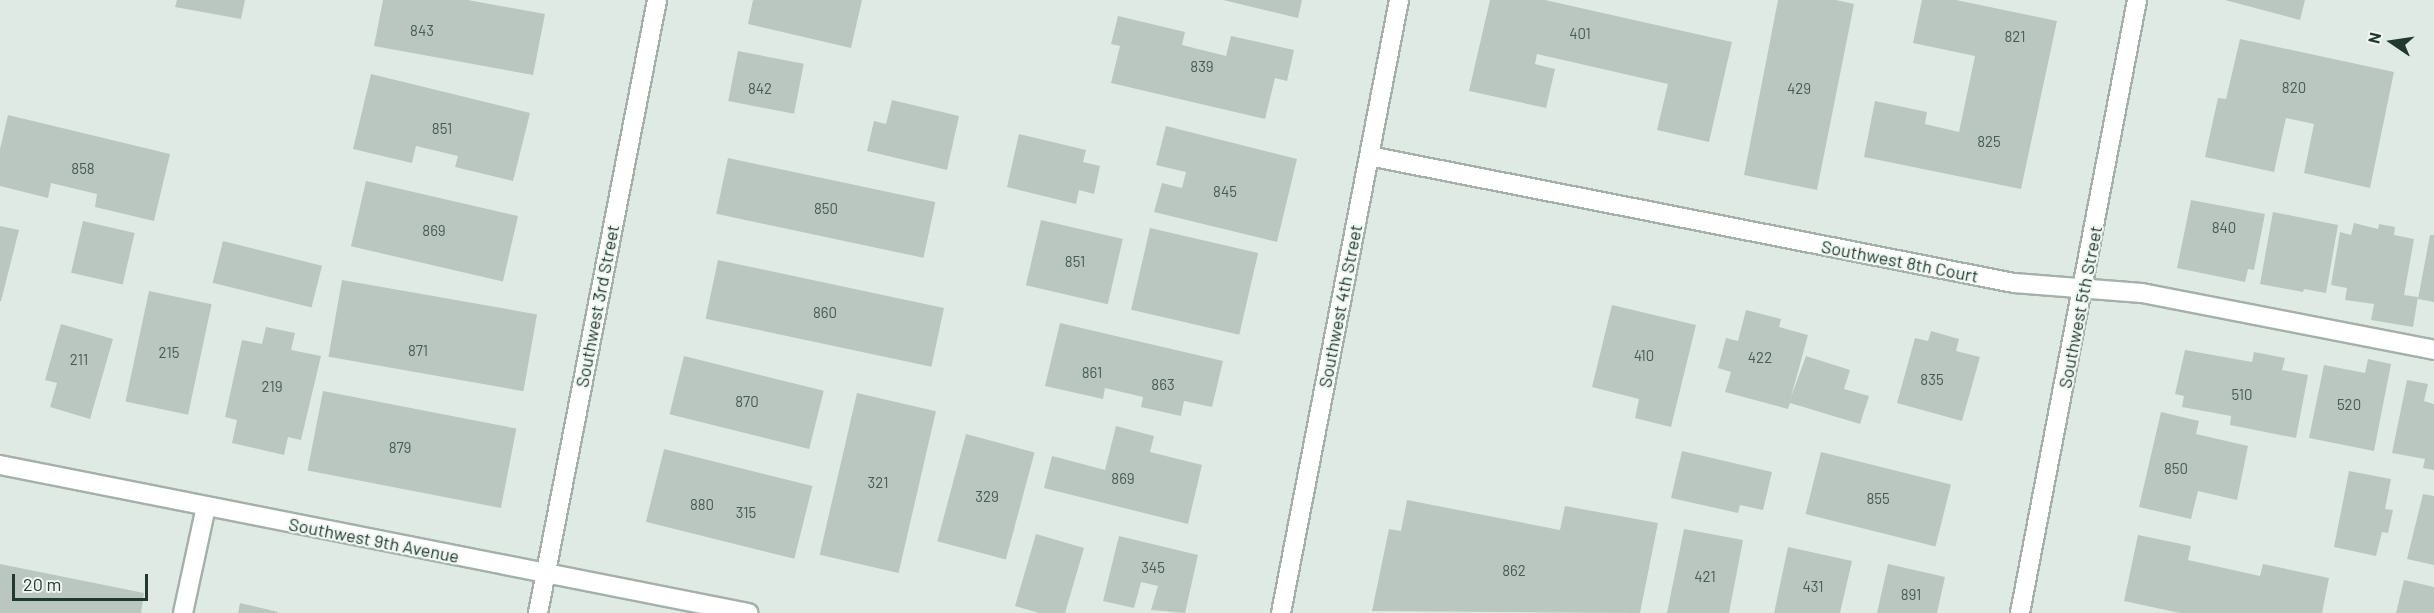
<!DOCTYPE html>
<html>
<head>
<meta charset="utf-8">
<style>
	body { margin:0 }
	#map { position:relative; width:2434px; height:613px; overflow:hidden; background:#e0eae4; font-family:Barlow,sans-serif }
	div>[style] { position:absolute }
	.building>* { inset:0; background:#b9c7c0; transform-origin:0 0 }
	.roads { filter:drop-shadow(2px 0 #a3b1aa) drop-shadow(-2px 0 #a3b1aa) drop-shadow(0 2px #a3b1aa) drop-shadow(0 -2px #a3b1aa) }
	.minor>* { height:18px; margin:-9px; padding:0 9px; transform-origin:9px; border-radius:9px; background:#fff }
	span { translate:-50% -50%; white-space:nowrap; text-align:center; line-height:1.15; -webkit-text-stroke:4.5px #f0f7f3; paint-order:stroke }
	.number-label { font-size:15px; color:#485c54 }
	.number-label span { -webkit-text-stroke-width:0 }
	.street-label { font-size:18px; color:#223930 }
	.north { position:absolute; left:2362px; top:12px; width:60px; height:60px; -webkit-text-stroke:4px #f0f7f3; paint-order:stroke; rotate:283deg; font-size:16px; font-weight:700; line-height:24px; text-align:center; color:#223930 }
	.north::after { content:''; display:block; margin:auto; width:21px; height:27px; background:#223930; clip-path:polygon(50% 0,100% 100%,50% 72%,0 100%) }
	.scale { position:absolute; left:12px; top:574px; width:136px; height:27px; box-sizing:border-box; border:3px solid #223930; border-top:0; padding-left:8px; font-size:18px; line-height:21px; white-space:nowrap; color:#223930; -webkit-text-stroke:4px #f0f7f3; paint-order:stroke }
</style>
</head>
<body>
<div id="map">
	<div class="building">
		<i style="clip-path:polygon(177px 0,245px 0,241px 19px,175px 7px)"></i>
		<i style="clip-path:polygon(383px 0,468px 0,545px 14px,533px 75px,374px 46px)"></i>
		<i style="clip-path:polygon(753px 0,862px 0,851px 48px,748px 24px)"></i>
		<i style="clip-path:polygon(1223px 0,1302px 0,1298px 18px)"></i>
		<i style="clip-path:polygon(1490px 0,1545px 0,1732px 42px,1709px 142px,1657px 130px,1668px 84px,1537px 54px,1535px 64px,1555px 69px,1546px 108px,1469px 91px)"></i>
		<i style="clip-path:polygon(1778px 0,1836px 0,1854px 4px,1817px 190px,1744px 175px)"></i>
		<i style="clip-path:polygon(1922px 0,1956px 0,2057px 21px,2021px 189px,1864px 157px,1875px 101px,1927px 112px,1925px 124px,1959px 132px,1975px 56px,1913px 43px)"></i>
		<i style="clip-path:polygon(2225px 0,2305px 0,2300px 20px)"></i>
		<i style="clip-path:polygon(1118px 16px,1185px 32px,1182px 45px,1226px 56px,1231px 36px,1294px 50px,1287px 81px,1275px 78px,1265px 119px,1111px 83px,1120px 46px,1111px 44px)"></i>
		<i style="clip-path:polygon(2240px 39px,2394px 72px,2370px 188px,2304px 173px,2314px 124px,2286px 118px,2274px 172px,2205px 157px,2218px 98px,2226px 99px)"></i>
		<i style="left:738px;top:51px;width:67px;height:51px;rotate:11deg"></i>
		<i style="clip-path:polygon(371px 74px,530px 113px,513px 181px,455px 167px,458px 156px,416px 146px,412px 163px,353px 149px)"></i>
		<i style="clip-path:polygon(892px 100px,959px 116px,947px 170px,867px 151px,874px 121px,886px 124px)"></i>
		<i style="clip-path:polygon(8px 115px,170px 154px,154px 221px,95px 207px,97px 194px,51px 183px,48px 198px,0 186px,0 149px)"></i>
		<i style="clip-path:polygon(1166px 126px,1297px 159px,1277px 242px,1154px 212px,1162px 183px,1182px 188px,1186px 172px,1156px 165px)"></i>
		<i style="clip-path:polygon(1019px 134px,1086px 150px,1083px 162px,1100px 166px,1094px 194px,1079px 190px,1076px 204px,1007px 187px)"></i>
		<i style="left:728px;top:158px;width:212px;height:57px;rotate:12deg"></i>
		<i style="left:366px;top:181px;width:156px;height:67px;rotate:13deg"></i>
		<i style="clip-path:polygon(2191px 200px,2265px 214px,2254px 270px,2248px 269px,2245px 282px,2177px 268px)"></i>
		<i style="clip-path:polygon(2273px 212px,2338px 225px,2326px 293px,2304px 289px,2303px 292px,2260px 284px)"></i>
		<i style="left:1041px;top:220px;width:84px;height:67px;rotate:13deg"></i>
		<i style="left:83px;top:221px;width:53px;height:53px;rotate:13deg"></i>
		<i style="clip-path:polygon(2354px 223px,2378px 229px,2379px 224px,2395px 227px,2394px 235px,2414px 239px,2404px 295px,2418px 297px,2413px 327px,2371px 320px,2374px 304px,2345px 300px,2347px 288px,2331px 285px,2340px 232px,2351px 235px)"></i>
		<i style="clip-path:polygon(0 226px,19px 230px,1px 301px,0 301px)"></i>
		<i style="left:1150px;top:228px;width:111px;height:84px;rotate:13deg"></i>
		<i style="clip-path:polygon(2430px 235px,2434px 235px,2434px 302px,2418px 299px)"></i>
		<i style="left:223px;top:241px;width:102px;height:43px;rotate:14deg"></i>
		<i style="left:718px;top:260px;width:231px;height:60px;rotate:12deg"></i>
		<i style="left:342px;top:280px;width:198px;height:78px;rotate:10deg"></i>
		<i style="left:149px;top:291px;width:64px;height:113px;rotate:12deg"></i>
		<i style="clip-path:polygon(1612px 305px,1696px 325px,1671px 427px,1635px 418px,1639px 399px,1592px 387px)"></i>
		<i style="clip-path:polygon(1746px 310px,1781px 319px,1779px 327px,1808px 335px,1791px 397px,1806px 356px,1850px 370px,1844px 389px,1869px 396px,1860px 424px,1790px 403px,1788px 409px,1725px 392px,1731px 372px,1718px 368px,1726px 338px,1738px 341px)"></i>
		<i style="clip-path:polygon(1060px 323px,1223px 361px,1212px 407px,1184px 401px,1181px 416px,1141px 407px,1143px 397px,1105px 388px,1103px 399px,1045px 386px)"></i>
		<i style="clip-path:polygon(61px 324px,113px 339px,90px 419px,50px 407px,57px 383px,45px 380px)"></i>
		<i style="clip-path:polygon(266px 327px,295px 333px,291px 350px,321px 356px,301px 440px,288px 437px,284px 455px,232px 443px,237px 420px,225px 417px,242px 340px,262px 344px)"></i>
		<i style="clip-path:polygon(1931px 331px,1959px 339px,1956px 351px,1980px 357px,1962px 421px,1897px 403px,1915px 338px,1928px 341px)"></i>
		<i style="clip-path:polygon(2185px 350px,2252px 362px,2254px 352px,2285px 358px,2282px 370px,2308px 375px,2296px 438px,2230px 425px,2231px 416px,2182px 407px,2184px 396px,2175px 394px)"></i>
		<i style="left:684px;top:356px;width:144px;height:60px;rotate:14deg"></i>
		<i style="clip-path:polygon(2368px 359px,2391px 364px,2374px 451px,2309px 438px,2324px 365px,2365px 373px)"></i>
		<i style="clip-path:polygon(2407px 380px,2428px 384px,2424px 401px,2434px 404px,2434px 470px,2423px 468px,2425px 459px,2392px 453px)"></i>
		<i style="left:323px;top:391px;width:197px;height:81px;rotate:11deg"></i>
		<i style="left:857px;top:393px;width:81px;height:166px;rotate:13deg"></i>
		<i style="clip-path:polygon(2161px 412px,2199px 421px,2196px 434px,2248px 446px,2237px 500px,2198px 491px,2191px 519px,2139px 507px)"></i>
		<i style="clip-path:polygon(1116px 426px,1154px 436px,1150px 452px,1202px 465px,1188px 524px,1044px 488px,1052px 456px,1105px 470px)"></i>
		<i style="left:966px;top:434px;width:71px;height:111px;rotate:15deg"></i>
		<i style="left:664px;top:449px;width:153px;height:75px;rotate:14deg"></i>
		<i style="clip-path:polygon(1682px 451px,1772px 472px,1763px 510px,1740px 505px,1738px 513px,1671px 498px)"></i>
		<i style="left:1821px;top:452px;width:134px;height:64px;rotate:14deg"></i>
		<i style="clip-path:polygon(2349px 471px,2391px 479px,2385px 509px,2393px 510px,2388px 533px,2382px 532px,2376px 556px,2334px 547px)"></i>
		<i style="clip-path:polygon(2423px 494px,2434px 496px,2434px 565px,2407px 559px)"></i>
		<i style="clip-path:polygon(1407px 500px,1560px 530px,1565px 506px,1658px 523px,1640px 613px,1372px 611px,1389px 529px,1401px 531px)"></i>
		<i style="clip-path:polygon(1684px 529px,1743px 540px,1729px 613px,1667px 613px)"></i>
		<i style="clip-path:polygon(1036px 534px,1084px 548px,1065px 613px,1039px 613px,1015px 606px)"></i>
		<i style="clip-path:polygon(2138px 535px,2191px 546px,2188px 560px,2260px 576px,2263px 564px,2329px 578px,2322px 613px,2180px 613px,2124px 601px)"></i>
		<i style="clip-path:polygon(1119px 536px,1198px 555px,1185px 613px,1151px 610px,1158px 586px,1141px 582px,1134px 608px,1103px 601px)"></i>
		<i style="clip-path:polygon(1788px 547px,1852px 561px,1840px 613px,1774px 613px)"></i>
		<i style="clip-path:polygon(0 564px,144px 593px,141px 613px,0 613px)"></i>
		<i style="clip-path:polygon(1888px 564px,1945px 577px,1937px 613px,1877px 613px)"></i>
		<i style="clip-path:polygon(2404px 580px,2434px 587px,2434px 613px,2396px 613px)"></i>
		<i style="clip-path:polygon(240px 603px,278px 612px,278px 613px,238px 613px)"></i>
	</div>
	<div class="roads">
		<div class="minor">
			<i style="left:1369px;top:156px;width:657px;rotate:11.14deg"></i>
			<i style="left:2014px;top:283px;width:128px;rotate:4.5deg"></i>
			<i style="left:2142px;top:293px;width:298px;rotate:11deg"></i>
			<i style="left:0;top:465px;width:763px;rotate:11.19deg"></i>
			<i style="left:183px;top:613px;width:108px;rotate:-77.8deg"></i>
			<i style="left:538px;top:613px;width:624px;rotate:-79.01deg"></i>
			<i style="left:1281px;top:613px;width:624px;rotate:-79.1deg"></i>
			<i style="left:2020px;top:613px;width:624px;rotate:-79.19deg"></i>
		</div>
	</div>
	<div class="number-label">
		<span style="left:422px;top:31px">843</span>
		<span style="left:1580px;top:34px">401</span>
		<span style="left:2015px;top:37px">821</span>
		<span style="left:1202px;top:67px">839</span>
		<span style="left:2294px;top:88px">820</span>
		<span style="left:760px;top:89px">842</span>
		<span style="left:1799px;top:89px">429</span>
		<span style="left:442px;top:129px">851</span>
		<span style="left:1989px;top:142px">825</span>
		<span style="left:83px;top:169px">858</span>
		<span style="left:1225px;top:192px">845</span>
		<span style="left:826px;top:209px">850</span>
		<span style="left:2224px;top:228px">840</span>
		<span style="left:434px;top:231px">869</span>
		<span style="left:1075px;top:262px">851</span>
		<span style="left:825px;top:313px">860</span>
		<span style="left:418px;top:351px">871</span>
		<span style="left:169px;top:353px">215</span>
		<span style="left:1644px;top:356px">410</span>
		<span style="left:1760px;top:358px">422</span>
		<span style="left:79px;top:360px">211</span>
		<span style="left:1092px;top:373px">861</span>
		<span style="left:1932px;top:380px">835</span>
		<span style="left:1163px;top:385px">863</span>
		<span style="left:272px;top:387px">219</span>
		<span style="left:2242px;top:395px">510</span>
		<span style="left:747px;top:402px">870</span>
		<span style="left:2349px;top:405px">520</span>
		<span style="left:400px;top:448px">879</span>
		<span style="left:2176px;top:469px">850</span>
		<span style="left:1123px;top:479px">869</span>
		<span style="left:878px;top:483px">321</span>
		<span style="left:987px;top:497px">329</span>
		<span style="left:1878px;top:499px">855</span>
		<span style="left:702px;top:505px">880</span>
		<span style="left:746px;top:513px">315</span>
		<span style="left:1153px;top:568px">345</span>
		<span style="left:1514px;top:571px">862</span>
		<span style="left:1705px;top:577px">421</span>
		<span style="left:1813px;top:587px">431</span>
		<span style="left:1911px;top:595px">891</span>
	</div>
	<div class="street-label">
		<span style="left:1900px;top:261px;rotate:11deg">Southwest 8th Court</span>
		<span style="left:597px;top:306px;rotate:-79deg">Southwest 3rd Street</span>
		<span style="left:1340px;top:306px;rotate:-79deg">Southwest 4th Street</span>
		<span style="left:2080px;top:307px;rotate:-79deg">Southwest 5th Street</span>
		<span style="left:374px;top:540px;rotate:11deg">Southwest 9th Avenue</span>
	</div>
	<div class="north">N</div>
	<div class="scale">20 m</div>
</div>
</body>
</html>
